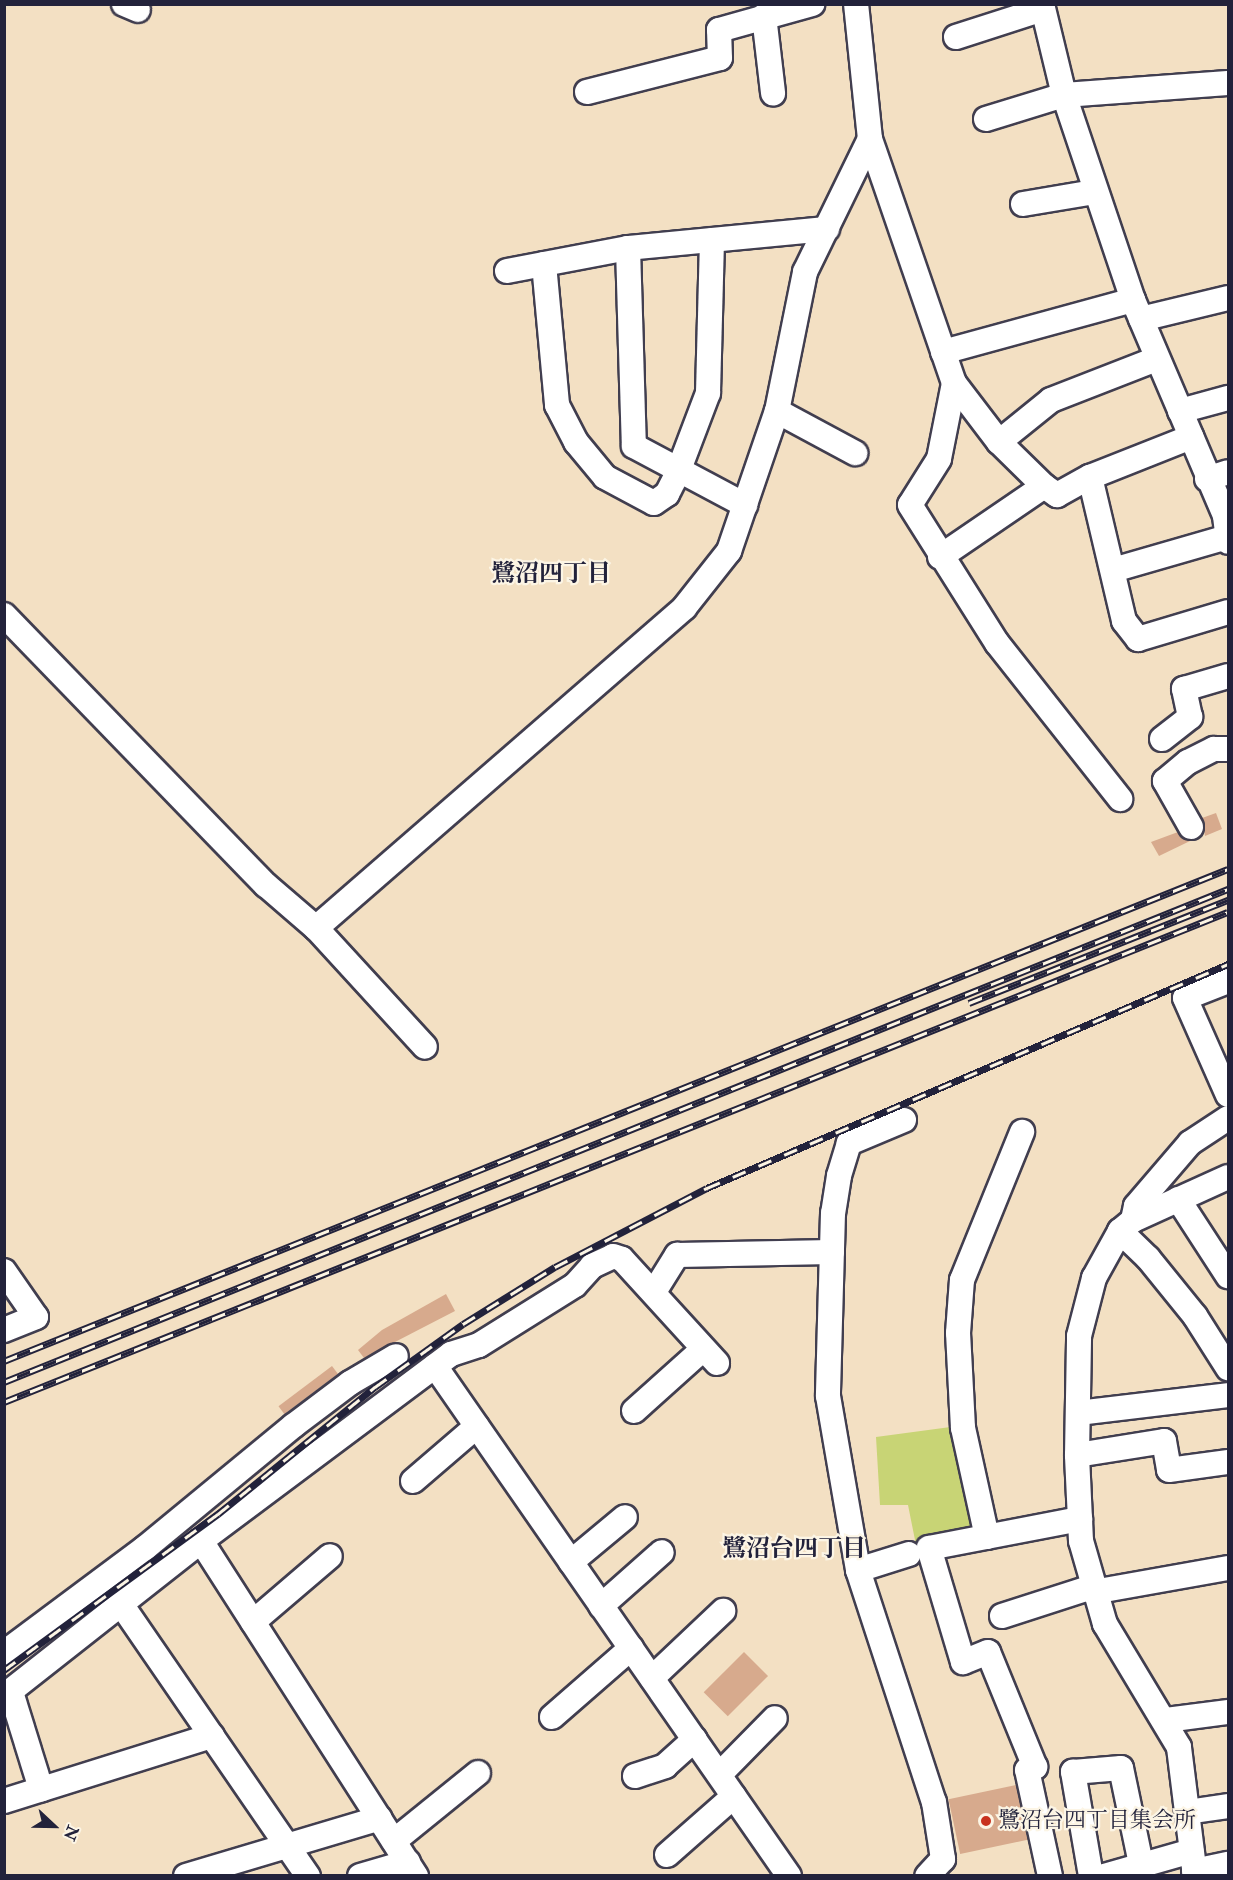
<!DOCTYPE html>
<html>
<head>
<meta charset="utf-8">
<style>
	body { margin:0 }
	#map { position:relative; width:1233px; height:1880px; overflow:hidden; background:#f3e0c3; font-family:"IM FELL Double Pica","Noto Serif JP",serif }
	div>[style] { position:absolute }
	.green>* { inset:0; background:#c8d475 }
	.building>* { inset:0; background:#d7aa8d; transform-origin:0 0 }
	.roads { filter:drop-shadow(2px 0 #413e4f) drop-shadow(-2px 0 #413e4f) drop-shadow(0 2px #413e4f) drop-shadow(0 -2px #413e4f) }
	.minor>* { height:24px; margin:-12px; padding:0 12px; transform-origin:12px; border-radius:12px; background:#fff }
	.rail>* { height:7px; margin-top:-3.5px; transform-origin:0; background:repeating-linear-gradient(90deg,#fcf5e5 0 14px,#22223b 0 28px); box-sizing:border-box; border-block:2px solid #22223b }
	.dots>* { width:16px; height:16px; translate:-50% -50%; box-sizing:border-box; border:3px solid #fcf5e5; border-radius:50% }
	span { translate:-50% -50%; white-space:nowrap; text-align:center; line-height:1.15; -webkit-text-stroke:4.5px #fcf5e5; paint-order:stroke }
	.poi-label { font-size:22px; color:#22223b }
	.left { translate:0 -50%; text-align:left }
	.neighbourhood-label { font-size:24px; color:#22223b; font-weight:700 }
	.frame { position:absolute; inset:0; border:6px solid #22223b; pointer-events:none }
	.north { position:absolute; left:24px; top:1796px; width:60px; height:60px; -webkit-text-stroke:4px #fcf5e5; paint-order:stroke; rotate:112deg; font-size:16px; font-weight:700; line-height:24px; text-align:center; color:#22223b }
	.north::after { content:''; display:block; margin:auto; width:21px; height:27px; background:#22223b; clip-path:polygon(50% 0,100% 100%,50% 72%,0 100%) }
</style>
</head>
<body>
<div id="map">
	<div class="green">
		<i style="clip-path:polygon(958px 1426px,975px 1527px,970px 1534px,916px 1545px,908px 1505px,880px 1505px,876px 1437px)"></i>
	</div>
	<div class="building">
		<i style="clip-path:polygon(1216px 813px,1222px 829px,1205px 836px,1202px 818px)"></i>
		<i style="clip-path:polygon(1178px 832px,1190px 841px,1159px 856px,1151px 842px)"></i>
		<i style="clip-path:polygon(446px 1294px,455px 1311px,364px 1358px,358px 1350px,382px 1330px)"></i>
		<i style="left:332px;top:1366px;width:10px;height:67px;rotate:53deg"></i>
		<i style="left:744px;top:1652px;width:34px;height:57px;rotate:45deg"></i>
		<i style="left:1016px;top:1785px;width:56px;height:69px;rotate:78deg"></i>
	</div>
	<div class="roads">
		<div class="minor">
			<i style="left:124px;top:4px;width:15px;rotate:23deg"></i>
			<i style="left:1042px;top:4px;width:94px;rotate:76.4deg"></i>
			<i style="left:1064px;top:95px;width:216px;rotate:71.4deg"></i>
			<i style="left:1133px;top:300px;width:235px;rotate:66.9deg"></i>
			<i style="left:1225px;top:516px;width:26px;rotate:83deg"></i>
			<i style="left:764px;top:16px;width:78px;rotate:83.3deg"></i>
			<i style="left:956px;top:37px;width:91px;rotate:-17.8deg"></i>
			<i style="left:587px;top:92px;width:137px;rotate:-14.3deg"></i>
			<i style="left:720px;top:58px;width:28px;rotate:-92deg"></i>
			<i style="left:719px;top:30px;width:97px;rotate:-15.6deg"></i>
			<i style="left:986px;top:119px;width:82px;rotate:-17.1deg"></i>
			<i style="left:1064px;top:95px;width:164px;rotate:-4.2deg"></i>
			<i style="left:870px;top:139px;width:258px;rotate:71deg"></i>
			<i style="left:954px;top:383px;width:74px;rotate:52.7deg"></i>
			<i style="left:999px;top:442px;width:63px;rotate:44.4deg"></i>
			<i style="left:1044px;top:486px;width:16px;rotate:35deg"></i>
			<i style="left:1057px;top:495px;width:38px;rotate:-29deg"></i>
			<i style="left:1090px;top:477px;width:109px;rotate:-21.6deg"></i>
			<i style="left:1023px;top:204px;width:73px;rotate:-9.5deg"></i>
			<i style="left:628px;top:248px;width:198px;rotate:88.3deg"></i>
			<i style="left:634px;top:446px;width:126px;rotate:28deg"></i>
			<i style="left:544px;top:264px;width:142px;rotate:84.7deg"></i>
			<i style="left:557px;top:405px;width:42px;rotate:62.8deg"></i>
			<i style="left:576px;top:442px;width:45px;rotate:50.4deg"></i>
			<i style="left:605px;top:477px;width:55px;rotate:28deg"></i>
			<i style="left:654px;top:503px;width:16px;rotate:-35deg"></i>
			<i style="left:667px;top:494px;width:25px;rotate:-63deg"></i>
			<i style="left:678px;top:472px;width:85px;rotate:-69.2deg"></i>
			<i style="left:708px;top:393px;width:153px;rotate:-88.5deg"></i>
			<i style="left:507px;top:271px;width:123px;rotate:-10.8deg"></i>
			<i style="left:628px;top:248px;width:200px;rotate:-5.5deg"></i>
			<i style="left:1141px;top:319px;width:89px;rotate:-13.6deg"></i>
			<i style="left:943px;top:352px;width:197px;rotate:-15.3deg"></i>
			<i style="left:954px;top:383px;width:77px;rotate:101.2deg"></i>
			<i style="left:939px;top:459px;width:54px;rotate:122.2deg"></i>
			<i style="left:910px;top:505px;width:163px;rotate:57.8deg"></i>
			<i style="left:997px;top:643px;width:199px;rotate:51.7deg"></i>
			<i style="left:777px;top:411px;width:89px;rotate:28.3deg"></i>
			<i style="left:1180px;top:411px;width:50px;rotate:-15.2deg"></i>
			<i style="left:999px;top:442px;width:67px;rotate:-38.9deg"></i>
			<i style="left:1051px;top:400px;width:113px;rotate:-21.3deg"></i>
			<i style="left:1090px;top:477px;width:148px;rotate:76.7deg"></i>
			<i style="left:1124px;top:621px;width:23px;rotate:52deg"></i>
			<i style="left:1138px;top:639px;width:94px;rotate:-16.7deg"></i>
			<i style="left:1207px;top:479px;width:22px;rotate:-18deg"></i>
			<i style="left:940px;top:557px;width:126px;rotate:-34.3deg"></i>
			<i style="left:1113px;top:570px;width:119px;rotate:-16.1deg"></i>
			<i style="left:4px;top:615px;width:376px;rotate:45.9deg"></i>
			<i style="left:266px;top:885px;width:66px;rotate:40.7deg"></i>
			<i style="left:316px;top:928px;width:161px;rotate:47.5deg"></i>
			<i style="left:1162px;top:739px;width:36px;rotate:-38deg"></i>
			<i style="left:1190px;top:717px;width:29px;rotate:-102deg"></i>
			<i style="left:1184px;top:689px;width:46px;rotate:-16.5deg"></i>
			<i style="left:1191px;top:827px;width:53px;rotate:-119.5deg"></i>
			<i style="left:1165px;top:781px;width:30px;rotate:-40deg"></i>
			<i style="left:1188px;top:762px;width:29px;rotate:-27deg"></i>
			<i style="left:1214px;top:749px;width:14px"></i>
			<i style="left:316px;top:928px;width:488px;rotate:-41deg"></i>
			<i style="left:684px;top:608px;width:73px;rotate:-51.7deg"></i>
			<i style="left:729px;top:551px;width:148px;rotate:-71.1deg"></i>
			<i style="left:777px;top:411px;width:142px;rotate:-78.6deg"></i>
			<i style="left:805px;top:272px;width:148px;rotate:-64deg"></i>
			<i style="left:870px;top:139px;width:136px;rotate:-95.9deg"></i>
			<i style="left:1228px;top:981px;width:46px;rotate:158.4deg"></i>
			<i style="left:1185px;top:998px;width:106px;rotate:66.1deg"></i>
			<i style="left:904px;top:1120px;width:60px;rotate:157.3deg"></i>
			<i style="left:849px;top:1143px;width:34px;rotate:107deg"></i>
			<i style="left:839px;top:1176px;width:37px;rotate:99deg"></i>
			<i style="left:833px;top:1213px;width:183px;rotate:91.6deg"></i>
			<i style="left:828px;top:1396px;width:177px;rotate:80.2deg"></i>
			<i style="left:858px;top:1570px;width:244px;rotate:71.9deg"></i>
			<i style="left:934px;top:1802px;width:58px;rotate:81deg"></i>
			<i style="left:943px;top:1859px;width:23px;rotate:133deg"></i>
			<i style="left:1178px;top:1199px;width:92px;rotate:57deg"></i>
			<i style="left:1133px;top:1220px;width:14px;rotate:-78deg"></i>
			<i style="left:1136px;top:1206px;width:83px;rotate:-49.4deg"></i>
			<i style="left:1190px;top:1143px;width:45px;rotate:-33.3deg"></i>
			<i style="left:1120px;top:1231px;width:39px;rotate:44deg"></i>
			<i style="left:1148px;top:1258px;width:75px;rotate:51deg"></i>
			<i style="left:1195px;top:1316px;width:62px;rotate:57.6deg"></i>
			<i style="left:4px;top:1271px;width:56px;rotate:55.2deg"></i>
			<i style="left:36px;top:1317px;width:35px;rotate:158deg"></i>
			<i style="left:654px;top:1292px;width:44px;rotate:-58.1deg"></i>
			<i style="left:677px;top:1255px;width:155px;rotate:-1.1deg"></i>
			<i style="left:435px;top:1366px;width:621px;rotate:55.23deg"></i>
			<i style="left:634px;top:1411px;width:93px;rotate:-41.9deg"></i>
			<i style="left:1078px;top:1413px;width:151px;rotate:-6.8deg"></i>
			<i style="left:1077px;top:1455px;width:88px;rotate:-9.1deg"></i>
			<i style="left:1164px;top:1441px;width:29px;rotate:80deg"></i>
			<i style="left:1169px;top:1470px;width:60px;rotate:-7.7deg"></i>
			<i style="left:413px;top:1481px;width:84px;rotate:-40.7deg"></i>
			<i style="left:987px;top:1537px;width:112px;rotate:-102.4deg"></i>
			<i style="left:963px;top:1428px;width:95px;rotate:-93deg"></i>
			<i style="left:958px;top:1333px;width:53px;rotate:-85.7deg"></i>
			<i style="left:962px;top:1280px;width:160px;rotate:-67.9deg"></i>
			<i style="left:201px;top:1541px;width:398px;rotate:57.3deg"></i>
			<i style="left:571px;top:1562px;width:70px;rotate:-39.8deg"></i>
			<i style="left:858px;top:1570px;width:53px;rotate:-17.4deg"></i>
			<i style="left:1093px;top:1592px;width:137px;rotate:-10.1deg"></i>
			<i style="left:121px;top:1604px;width:330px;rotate:55.5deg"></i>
			<i style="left:601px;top:1606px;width:81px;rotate:-41.5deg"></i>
			<i style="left:1002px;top:1616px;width:95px;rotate:-17.9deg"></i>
			<i style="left:253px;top:1622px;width:101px;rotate:-40.6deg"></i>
			<i style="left:4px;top:1653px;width:176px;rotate:-36.7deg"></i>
			<i style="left:145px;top:1548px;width:192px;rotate:-39.5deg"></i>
			<i style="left:293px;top:1426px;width:71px;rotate:-37deg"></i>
			<i style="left:350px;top:1383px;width:53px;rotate:-30.4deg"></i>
			<i style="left:652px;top:1678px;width:98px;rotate:-43.3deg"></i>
			<i style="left:11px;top:1692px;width:102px;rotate:72.8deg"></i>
			<i style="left:4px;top:1696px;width:251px;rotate:-38.2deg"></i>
			<i style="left:201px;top:1541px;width:312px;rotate:-36.8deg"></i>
			<i style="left:451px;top:1354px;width:29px;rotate:-18deg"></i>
			<i style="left:479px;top:1345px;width:113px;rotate:-32deg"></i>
			<i style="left:575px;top:1285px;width:25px;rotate:-48deg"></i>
			<i style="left:592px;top:1266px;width:23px;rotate:-25deg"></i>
			<i style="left:613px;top:1256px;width:9px;rotate:18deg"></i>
			<i style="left:622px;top:1259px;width:141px;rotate:47.6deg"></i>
			<i style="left:552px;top:1717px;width:105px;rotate:-41.1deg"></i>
			<i style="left:1166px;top:1720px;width:63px;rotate:-7.4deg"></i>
			<i style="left:720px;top:1774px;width:78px;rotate:-45.5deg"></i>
			<i style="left:635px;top:1776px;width:32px;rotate:-18deg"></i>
			<i style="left:665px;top:1766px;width:40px;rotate:-42deg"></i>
			<i style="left:4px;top:1801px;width:218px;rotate:-17.4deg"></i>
			<i style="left:1187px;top:1812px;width:41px;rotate:-8.3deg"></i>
			<i style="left:394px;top:1841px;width:108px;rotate:-39deg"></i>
			<i style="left:667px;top:1855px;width:89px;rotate:-41.4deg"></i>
			<i style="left:1194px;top:1871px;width:35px;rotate:-12deg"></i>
			<i style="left:186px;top:1876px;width:202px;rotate:-16.6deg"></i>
			<i style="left:360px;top:1876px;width:50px;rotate:-16.3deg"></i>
			<i style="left:1050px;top:1876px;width:108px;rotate:-102.2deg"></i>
			<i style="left:1027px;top:1770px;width:9px;rotate:-21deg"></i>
			<i style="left:1035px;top:1767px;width:124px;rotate:-112.2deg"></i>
			<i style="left:988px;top:1652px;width:27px;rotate:158deg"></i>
			<i style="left:963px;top:1662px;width:119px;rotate:-106.6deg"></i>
			<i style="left:929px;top:1548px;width:154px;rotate:-10.9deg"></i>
			<i style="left:1091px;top:1876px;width:106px;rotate:-99.8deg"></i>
			<i style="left:1073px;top:1772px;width:48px;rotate:-4.8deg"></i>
			<i style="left:1121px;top:1768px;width:98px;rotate:78.2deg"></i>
			<i style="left:1104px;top:1876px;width:91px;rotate:-15.9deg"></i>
			<i style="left:1195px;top:1876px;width:130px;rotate:-97.1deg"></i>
			<i style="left:1179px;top:1747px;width:144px;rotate:-121deg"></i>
			<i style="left:1105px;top:1624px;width:86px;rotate:-106.1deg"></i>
			<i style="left:1081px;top:1541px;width:86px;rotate:-92.7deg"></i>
			<i style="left:1077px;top:1455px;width:119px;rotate:-89deg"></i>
			<i style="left:1079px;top:1336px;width:60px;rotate:-75.5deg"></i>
			<i style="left:1094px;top:1278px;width:54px;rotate:-61deg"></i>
			<i style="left:1120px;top:1231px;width:17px;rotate:-40deg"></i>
			<i style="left:1133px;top:1220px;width:104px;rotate:-24.4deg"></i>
		</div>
	</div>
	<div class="rail">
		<i style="left:969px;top:1003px;width:279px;rotate:-21.7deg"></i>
		<i style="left:4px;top:1361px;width:1319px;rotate:-21.9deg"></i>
		<i style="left:4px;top:1382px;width:1320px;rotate:-21.94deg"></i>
		<i style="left:4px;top:1402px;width:1318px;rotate:-21.82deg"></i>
		<i style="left:4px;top:1670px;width:265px;rotate:-36.1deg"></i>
		<i style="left:218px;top:1514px;width:202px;rotate:-39deg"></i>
		<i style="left:375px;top:1387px;width:108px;rotate:-35.6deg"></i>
		<i style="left:463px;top:1324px;width:108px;rotate:-31.8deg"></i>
		<i style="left:555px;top:1267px;width:171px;rotate:-27.5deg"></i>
		<i style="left:707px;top:1188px;width:567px;rotate:-23.26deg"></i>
	</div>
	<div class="dots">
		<i style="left:986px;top:1821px;background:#c8321e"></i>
	</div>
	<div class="poi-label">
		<span class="left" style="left:998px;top:1821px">鷺沼台四丁目集会所</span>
	</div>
	<div class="neighbourhood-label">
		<span style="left:551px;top:574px">鷺沼四丁目</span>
		<span style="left:794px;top:1549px">鷺沼台四丁目</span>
	</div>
	<div class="frame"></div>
	<div class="north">N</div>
</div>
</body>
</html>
